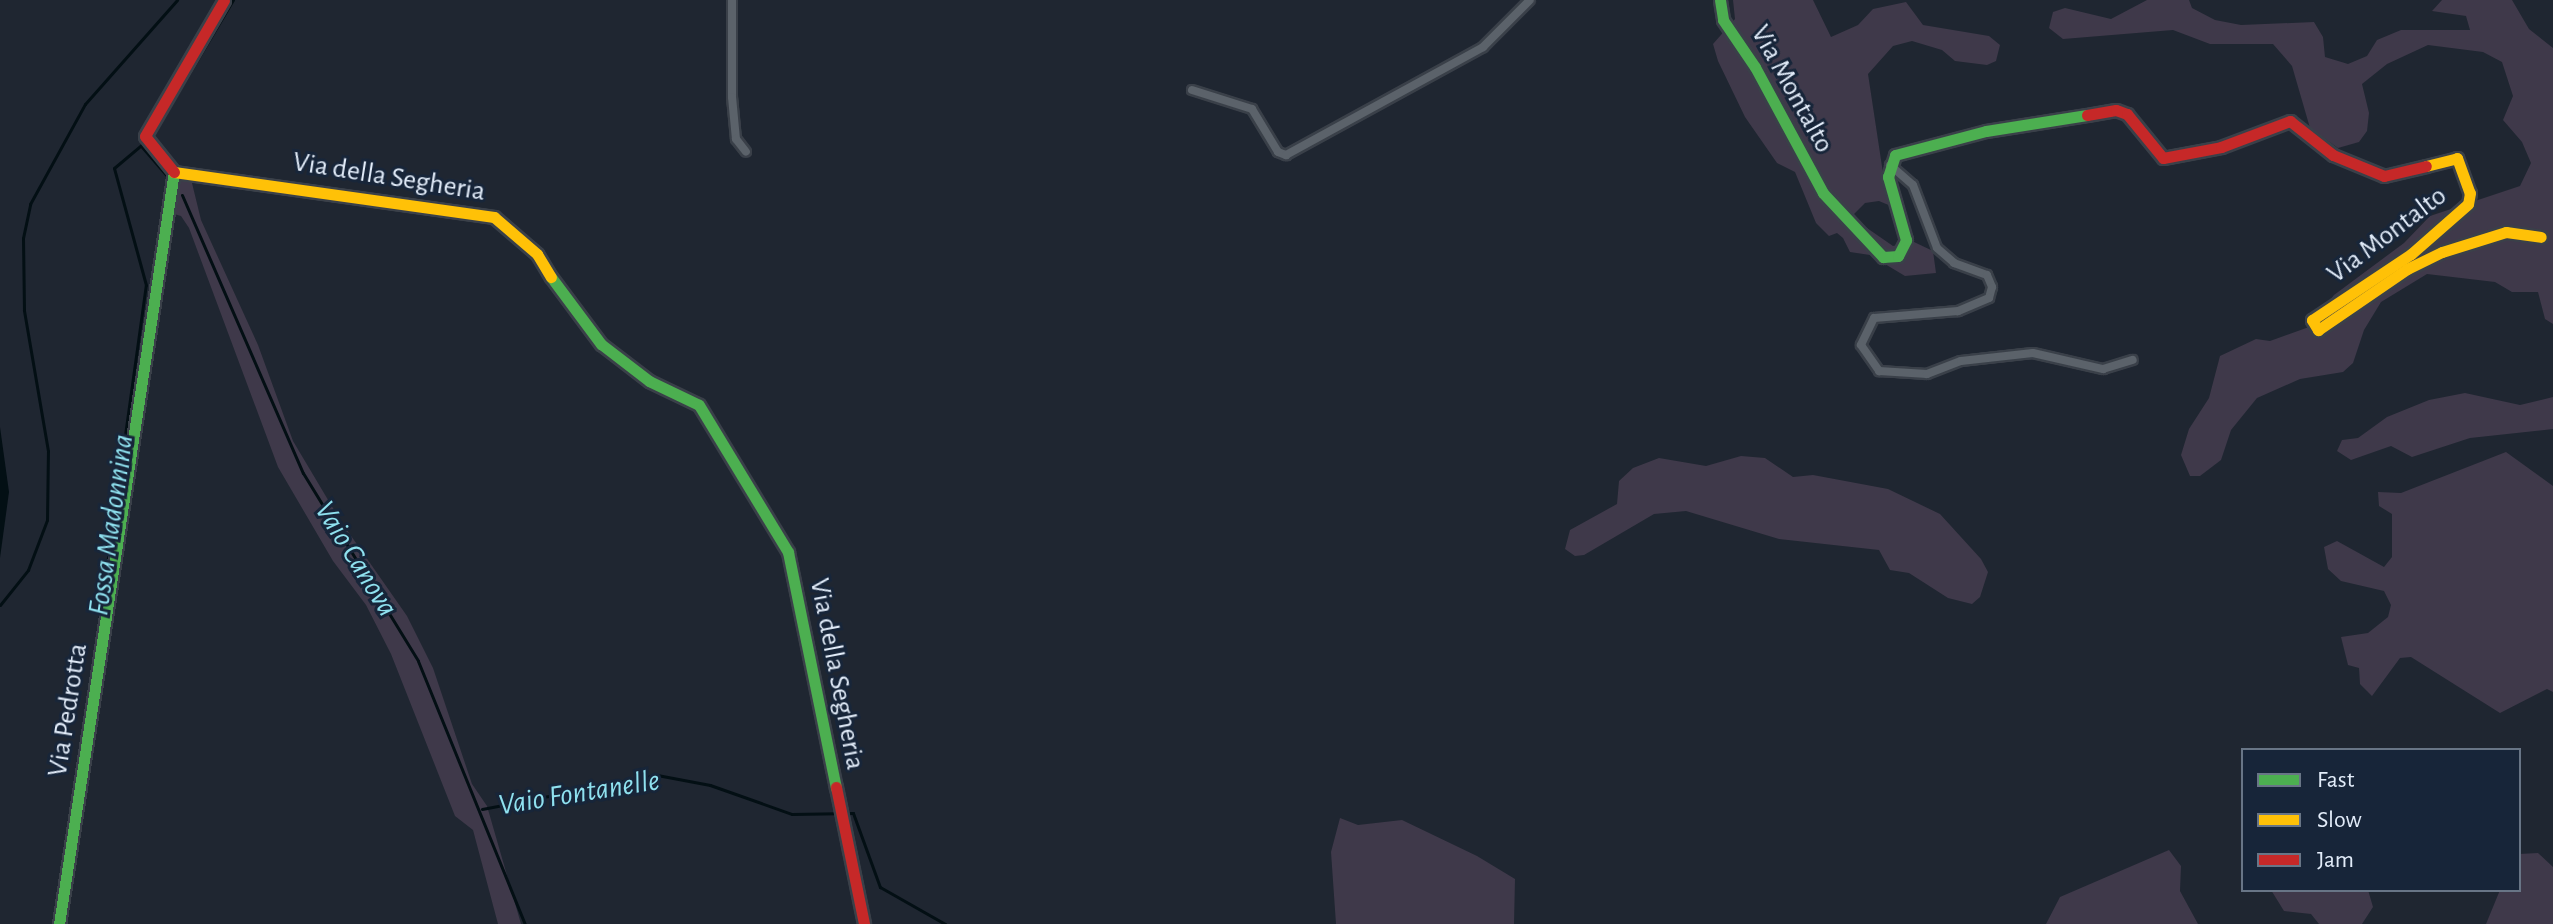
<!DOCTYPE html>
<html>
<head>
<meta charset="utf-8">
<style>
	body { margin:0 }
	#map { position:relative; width:2553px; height:924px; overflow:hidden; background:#1f2631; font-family:"Alegreya Sans",sans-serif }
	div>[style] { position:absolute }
	.green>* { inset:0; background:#3f394a }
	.water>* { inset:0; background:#030f14 }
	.stream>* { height:3px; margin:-1.5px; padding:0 1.5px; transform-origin:1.5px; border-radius:1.5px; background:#030f14 }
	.roads { filter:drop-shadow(2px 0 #3a4049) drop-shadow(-2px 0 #3a4049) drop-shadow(0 2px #3a4049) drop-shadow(0 -2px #3a4049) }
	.street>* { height:8px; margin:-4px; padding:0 4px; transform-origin:4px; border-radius:4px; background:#5b626a }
	.fast>* { height:11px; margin:-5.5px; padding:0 5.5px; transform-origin:5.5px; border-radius:5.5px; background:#4caf50 }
	.slow>* { height:11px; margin:-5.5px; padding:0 5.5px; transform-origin:5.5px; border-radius:5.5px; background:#ffc107 }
	.jam>* { height:11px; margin:-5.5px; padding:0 5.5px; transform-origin:5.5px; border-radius:5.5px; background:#c62828 }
	span { translate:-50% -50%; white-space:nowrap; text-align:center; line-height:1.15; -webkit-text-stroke:6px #172539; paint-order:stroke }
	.street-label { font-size:28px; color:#e2ecf9 }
	.water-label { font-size:30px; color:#8fe1ef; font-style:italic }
	.legend { position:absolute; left:2241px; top:748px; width:280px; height:144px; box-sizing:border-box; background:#172539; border:2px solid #687586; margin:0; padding:10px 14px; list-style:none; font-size:24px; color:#e2ecf9 }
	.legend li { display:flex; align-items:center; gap:16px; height:40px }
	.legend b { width:40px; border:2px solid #687586 }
</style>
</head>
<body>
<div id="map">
	<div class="green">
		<i style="clip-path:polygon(1733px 0,1813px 0,1831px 37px,1858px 25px,1873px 9px,1906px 2px,1923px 25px,1989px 36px,2000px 45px,1996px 61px,1987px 65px,1955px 61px,1942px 50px,1912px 41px,1893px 46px,1868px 74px,1883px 173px,1898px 209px,1879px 201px,1865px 203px,1851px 217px,1893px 246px,1914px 242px,1933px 251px,1936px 273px,1905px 276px,1870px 255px,1850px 252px,1843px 238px,1837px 233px,1829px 236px,1816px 223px,1795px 172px,1777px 163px,1745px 117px,1718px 61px,1713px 44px,1735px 19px)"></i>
		<i style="clip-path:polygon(2147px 0,2189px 0,2192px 8px,2215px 20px,2241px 25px,2314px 22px,2323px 37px,2325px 57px,2348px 64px,2367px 56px,2377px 40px,2401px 30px,2470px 30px,2466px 16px,2432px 11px,2442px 0,2512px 0,2529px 29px,2553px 48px,2553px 324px,2545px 319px,2538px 292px,2512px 292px,2495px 282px,2427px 274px,2381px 302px,2364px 330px,2353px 363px,2343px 372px,2300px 379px,2257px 398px,2231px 430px,2221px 460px,2200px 476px,2190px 476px,2181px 455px,2189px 429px,2209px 398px,2220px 356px,2256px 339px,2270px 341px,2309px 327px,2334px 295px,2404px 243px,2430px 216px,2520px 186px,2531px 163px,2522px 142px,2503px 120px,2513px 96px,2502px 62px,2483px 52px,2428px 45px,2387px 64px,2362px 84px,2369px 113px,2367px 131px,2359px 142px,2338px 148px,2310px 128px,2292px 66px,2273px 44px,2210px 44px,2173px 30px,2063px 39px,2049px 28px,2053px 12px,2065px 8px,2111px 19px)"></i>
		<i style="clip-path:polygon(173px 174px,191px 179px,201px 220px,258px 345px,293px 441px,340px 520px,407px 616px,433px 668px,472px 784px,487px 806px,521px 924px,498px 924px,473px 830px,455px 816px,391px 654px,366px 605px,333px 561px,278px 467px,189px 228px,181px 216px,167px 212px)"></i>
		<i style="clip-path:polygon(2465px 393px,2520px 405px,2553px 397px,2553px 429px,2470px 438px,2412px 457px,2391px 446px,2351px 460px,2337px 451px,2342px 440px,2358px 438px,2387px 417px,2429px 400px)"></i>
		<i style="clip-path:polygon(2506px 452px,2553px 486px,2553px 692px,2547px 689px,2500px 713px,2411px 657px,2400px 658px,2372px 696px,2360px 684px,2359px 668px,2348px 665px,2341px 637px,2368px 633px,2388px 617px,2391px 605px,2384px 591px,2341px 581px,2328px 569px,2324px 547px,2337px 541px,2384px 567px,2392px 557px,2392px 514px,2379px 506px,2378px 492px,2401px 493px)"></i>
		<i style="clip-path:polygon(1741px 456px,1765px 458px,1793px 477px,1813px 475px,1888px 489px,1940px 514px,1981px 559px,1988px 572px,1980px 597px,1972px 604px,1948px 598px,1909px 573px,1890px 570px,1879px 550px,1779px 539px,1686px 511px,1654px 514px,1584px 555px,1575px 556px,1565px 549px,1570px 530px,1617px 504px,1619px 481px,1633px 468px,1659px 458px,1706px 466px)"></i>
		<i style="clip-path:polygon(1340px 818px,1358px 825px,1402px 820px,1477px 856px,1515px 879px,1514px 924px,1336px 924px,1331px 852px)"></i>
		<i style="clip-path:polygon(2169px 850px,2181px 866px,2180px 891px,2198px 924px,2046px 924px,2060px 897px)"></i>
		<i style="clip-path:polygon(2538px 853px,2553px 867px,2553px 924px,2486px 924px,2500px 890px,2519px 890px,2519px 854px)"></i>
		<i style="clip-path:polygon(2271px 890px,2368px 890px,2373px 907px,2362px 924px,2319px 924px,2311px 914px,2284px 911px)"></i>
	</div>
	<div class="water">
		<i style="clip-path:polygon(0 427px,9px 492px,0 558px)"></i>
	</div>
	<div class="stream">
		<i style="left:153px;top:134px;width:156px;rotate:-59.2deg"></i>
		<i style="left:142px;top:147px;width:37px;rotate:49deg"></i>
		<i style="left:182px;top:195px;width:303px;rotate:66.5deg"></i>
		<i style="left:303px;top:473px;width:220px;rotate:58.5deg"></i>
		<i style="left:418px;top:661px;width:284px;rotate:67.9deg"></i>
		<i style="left:0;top:605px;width:45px;rotate:-51.3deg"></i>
		<i style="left:28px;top:570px;width:53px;rotate:-69.2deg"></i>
		<i style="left:47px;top:520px;width:69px;rotate:-89.2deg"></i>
		<i style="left:48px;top:451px;width:143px;rotate:-99.7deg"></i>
		<i style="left:24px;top:310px;width:72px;rotate:-90.8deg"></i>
		<i style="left:23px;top:238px;width:35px;rotate:-78deg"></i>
		<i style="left:30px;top:204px;width:114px;rotate:-61.2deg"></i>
		<i style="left:85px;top:104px;width:139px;rotate:-48.5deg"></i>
		<i style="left:97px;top:637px;width:355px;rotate:-82.1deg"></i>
		<i style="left:146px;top:285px;width:121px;rotate:-105.3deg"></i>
		<i style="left:114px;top:168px;width:39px;rotate:-40deg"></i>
		<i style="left:482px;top:809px;width:178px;rotate:-11deg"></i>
		<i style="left:657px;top:775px;width:54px;rotate:10.7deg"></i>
		<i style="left:710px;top:785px;width:87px;rotate:19.5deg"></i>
		<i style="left:792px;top:814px;width:61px;rotate:-0.9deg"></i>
		<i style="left:853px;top:813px;width:79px;rotate:70deg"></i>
		<i style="left:880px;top:887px;width:75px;rotate:29.6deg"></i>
		<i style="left:53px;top:924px;width:171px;rotate:-81.3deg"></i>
	</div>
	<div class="roads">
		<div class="street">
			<i style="left:732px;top:0;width:97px;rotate:90deg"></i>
			<i style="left:732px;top:97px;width:42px;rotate:84.6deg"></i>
			<i style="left:736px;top:139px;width:16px;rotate:52deg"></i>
			<i style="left:1192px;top:90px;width:63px;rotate:17.6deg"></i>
			<i style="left:1252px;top:109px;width:50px;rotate:58.8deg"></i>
			<i style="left:1278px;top:152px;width:9px;rotate:21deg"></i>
			<i style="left:1286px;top:155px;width:225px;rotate:-28.7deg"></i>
			<i style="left:1483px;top:47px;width:66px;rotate:-45deg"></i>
			<i style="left:1890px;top:165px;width:30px;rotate:41deg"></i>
			<i style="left:1913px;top:185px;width:67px;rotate:69.1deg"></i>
			<i style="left:1937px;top:248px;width:23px;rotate:41deg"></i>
			<i style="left:1954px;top:263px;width:35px;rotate:20deg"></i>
			<i style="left:1987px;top:275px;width:13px;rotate:67deg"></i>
			<i style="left:1992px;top:287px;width:11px;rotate:105deg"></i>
			<i style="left:1989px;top:298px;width:34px;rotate:157deg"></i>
			<i style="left:1958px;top:311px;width:84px;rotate:175.2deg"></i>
			<i style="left:1874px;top:318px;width:30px;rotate:116deg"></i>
			<i style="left:1861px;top:345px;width:32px;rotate:55deg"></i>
			<i style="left:1879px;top:371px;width:48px;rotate:3.6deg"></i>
			<i style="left:1927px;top:374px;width:36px;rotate:-21deg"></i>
			<i style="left:1961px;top:361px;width:72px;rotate:-6.3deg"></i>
			<i style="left:2033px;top:353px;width:72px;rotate:12.9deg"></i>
			<i style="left:2103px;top:369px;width:31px;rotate:-17deg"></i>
		</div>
		<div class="fast">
			<i style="left:1720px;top:0;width:20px;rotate:81deg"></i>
			<i style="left:1723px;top:20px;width:57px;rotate:55.8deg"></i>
			<i style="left:1755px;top:67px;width:143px;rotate:61.6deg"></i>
			<i style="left:1823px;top:193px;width:88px;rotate:46.8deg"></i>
			<i style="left:1883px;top:257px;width:15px;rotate:-4deg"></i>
			<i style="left:1898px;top:256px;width:18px;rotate:-63deg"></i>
			<i style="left:1906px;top:240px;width:66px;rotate:-105.9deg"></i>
			<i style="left:1888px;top:177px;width:23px;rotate:-72deg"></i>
			<i style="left:1895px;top:155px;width:94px;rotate:-14.8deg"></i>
			<i style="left:1986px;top:131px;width:102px;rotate:-9deg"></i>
			<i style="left:551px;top:277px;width:84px;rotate:53.3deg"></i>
			<i style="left:601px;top:344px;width:61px;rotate:37.6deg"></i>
			<i style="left:649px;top:381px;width:55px;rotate:25.6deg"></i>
			<i style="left:699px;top:405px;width:172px;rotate:58.8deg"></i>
			<i style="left:788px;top:552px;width:240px;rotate:78.5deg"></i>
			<i style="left:59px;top:924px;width:761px;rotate:-81.31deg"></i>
		</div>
		<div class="slow">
			<i style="left:2426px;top:166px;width:32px;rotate:-14deg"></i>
			<i style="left:2457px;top:158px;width:37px;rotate:70deg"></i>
			<i style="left:2470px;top:193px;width:11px;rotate:100deg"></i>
			<i style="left:2468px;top:204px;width:76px;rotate:138.7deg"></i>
			<i style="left:2411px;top:254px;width:119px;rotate:146.3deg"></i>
			<i style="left:2312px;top:320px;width:12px;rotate:59deg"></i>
			<i style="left:2318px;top:330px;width:108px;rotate:-34.4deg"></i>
			<i style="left:2407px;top:269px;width:39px;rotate:-26deg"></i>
			<i style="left:2442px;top:252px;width:67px;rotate:-17.4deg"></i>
			<i style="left:2506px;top:232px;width:35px;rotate:8deg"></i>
			<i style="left:174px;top:172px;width:323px;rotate:8deg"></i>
			<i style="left:494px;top:217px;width:57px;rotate:40.7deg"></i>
			<i style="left:537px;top:254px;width:27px;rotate:59deg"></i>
		</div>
		<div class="jam">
			<i style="left:2087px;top:115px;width:29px;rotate:-10deg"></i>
			<i style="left:2116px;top:110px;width:12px;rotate:20deg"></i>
			<i style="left:2127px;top:114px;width:57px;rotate:50.7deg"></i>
			<i style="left:2163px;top:158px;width:59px;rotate:-10.7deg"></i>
			<i style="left:2221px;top:147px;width:74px;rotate:-20.6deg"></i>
			<i style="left:2290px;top:121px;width:55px;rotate:38.3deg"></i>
			<i style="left:2333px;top:155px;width:55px;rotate:22.4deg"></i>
			<i style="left:2384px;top:176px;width:43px;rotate:-13.4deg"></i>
			<i style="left:174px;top:172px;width:46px;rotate:-128.9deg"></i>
			<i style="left:145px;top:136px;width:157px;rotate:-59.8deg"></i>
			<i style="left:836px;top:787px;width:140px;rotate:78.4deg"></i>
		</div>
	</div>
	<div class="street-label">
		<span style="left:1792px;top:89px;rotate:61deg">Via Montalto</span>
		<span style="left:389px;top:177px;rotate:9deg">Via della Segheria</span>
		<span style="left:2387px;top:235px;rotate:-37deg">Via Montalto</span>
		<span style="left:837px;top:674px;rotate:79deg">Via della Segheria</span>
		<span style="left:68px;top:710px;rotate:-81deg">Via Pedrotta</span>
	</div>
	<div class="water-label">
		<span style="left:111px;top:525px;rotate:-82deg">Fossa Madonnina</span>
		<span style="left:356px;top:559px;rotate:58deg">Vaio Canova</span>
		<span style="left:579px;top:793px;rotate:-9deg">Vaio Fontanelle</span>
	</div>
	<ul class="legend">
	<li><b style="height:10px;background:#4caf50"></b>Fast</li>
	<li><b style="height:10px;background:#ffc107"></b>Slow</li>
	<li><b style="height:10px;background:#c62828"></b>Jam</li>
	</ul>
</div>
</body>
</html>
